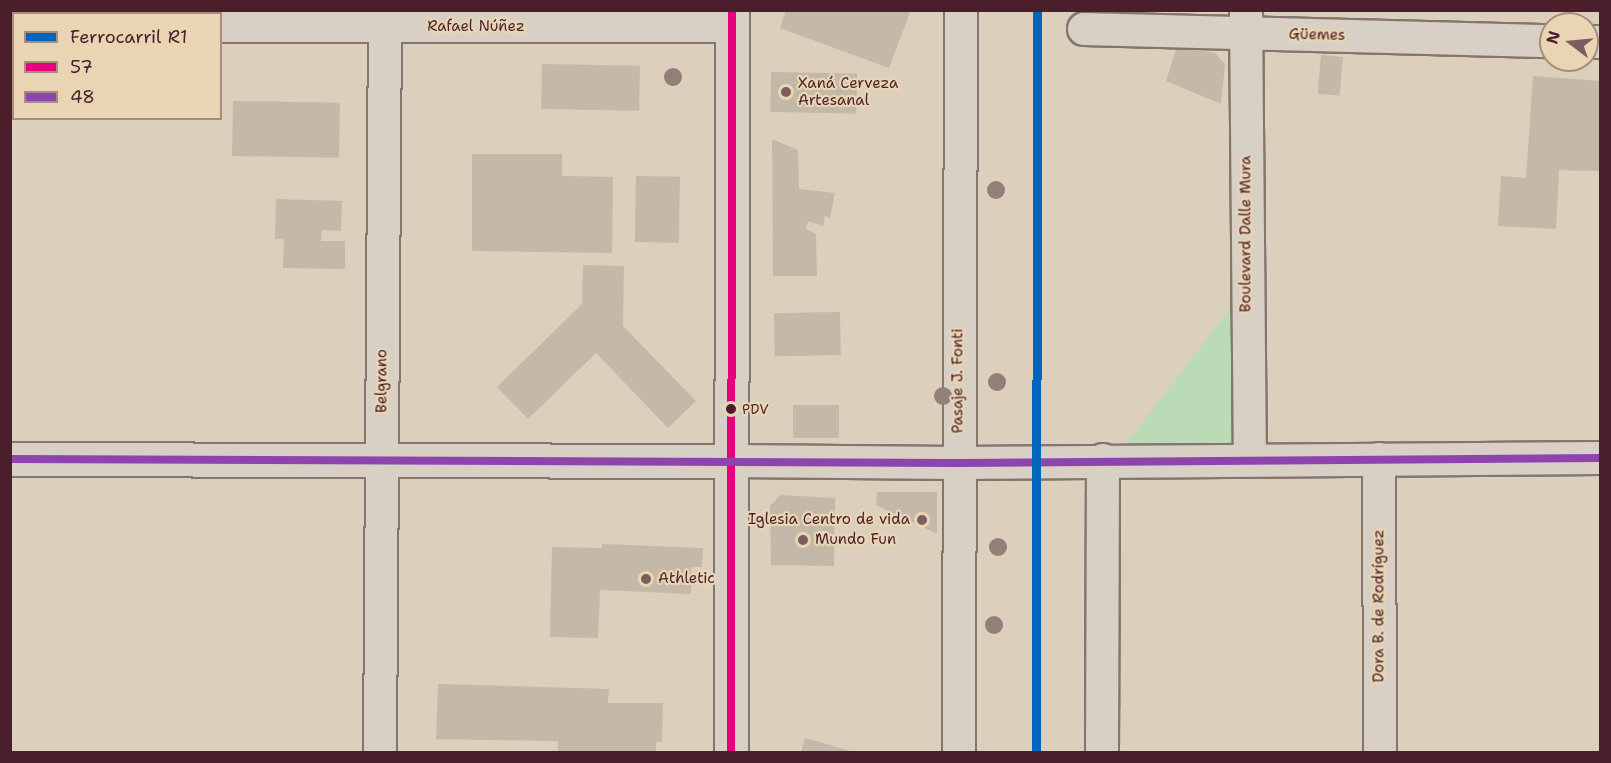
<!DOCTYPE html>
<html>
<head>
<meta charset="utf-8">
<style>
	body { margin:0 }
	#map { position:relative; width:1611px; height:763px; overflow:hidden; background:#dccfbb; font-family:"Shantell Sans",sans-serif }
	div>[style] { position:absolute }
	.green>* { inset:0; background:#badbb6 }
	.building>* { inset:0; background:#c4b8a8; transform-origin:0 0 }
	.roads { filter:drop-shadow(2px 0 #84766f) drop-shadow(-2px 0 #84766f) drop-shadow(0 2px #84766f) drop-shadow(0 -2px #84766f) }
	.minor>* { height:32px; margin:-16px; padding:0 16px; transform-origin:16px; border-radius:16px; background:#d8d0c4 }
	.major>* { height:33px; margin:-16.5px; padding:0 16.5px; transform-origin:16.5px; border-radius:16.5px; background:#d8d0c4 }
	.highway>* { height:33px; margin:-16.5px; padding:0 16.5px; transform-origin:16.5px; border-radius:16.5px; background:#d8d0c4 }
	.bus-1>* { height:8px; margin:-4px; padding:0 4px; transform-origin:4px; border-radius:4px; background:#e5007d }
	.bus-2>* { height:8px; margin:-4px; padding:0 4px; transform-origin:4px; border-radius:4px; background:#8e44ad }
	.rail-1>* { height:9px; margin:-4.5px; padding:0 4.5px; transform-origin:4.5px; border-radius:4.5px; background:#0065bd }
	.trees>* { width:18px; height:18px; margin:-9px; border-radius:50%; background:#937f77 }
	.dots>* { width:16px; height:16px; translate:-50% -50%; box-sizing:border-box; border:3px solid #e9d5b3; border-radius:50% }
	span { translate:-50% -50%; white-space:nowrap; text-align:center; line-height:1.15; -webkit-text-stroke:4.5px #e9d5b3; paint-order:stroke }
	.bus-label { font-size:14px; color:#4a1f2b }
	.left { translate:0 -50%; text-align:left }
	.street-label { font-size:15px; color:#4a1f2b }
	.poi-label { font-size:15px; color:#4a1f2b }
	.right { translate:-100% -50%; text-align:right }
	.frame { position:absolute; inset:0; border:12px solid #4a1f2b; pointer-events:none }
	.legend { position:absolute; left:12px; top:12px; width:210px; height:108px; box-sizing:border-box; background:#e9d5b3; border:2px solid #a98c7d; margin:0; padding:8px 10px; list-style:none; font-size:18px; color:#4a1f2b }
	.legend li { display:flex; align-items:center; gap:12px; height:30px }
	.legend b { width:30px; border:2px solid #a98c7d }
	.north { position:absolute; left:1539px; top:12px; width:60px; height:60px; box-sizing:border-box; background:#e9d5b3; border:2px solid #a98c7d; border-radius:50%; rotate:286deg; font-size:16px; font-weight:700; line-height:24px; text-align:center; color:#4a1f2b }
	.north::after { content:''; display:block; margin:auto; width:21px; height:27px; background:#7d5d5d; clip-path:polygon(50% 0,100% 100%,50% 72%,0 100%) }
</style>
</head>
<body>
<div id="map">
	<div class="green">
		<i style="clip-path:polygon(1235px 302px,1242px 449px,1123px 447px)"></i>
	</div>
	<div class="building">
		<i style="clip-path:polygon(786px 10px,911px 10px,889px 68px,780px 28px)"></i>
		<i style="clip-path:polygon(1177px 47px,1215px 53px,1225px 64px,1221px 104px,1166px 81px)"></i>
		<i style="left:1321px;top:55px;width:22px;height:39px;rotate:5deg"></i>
		<i style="left:542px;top:64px;width:98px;height:45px;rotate:1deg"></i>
		<i style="left:771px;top:72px;width:86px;height:40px;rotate:1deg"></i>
		<i style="clip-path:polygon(1533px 76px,1600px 81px,1600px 171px,1559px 170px,1556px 229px,1498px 226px,1501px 176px,1526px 178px)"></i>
		<i style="left:233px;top:101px;width:107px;height:55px;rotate:1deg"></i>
		<i style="clip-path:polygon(772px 139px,798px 150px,799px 189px,835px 193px,830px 218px,825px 216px,823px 226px,808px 221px,806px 229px,816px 234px,817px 276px,773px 276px)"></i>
		<i style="clip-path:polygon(472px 154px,562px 154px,562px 176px,613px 177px,612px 253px,472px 251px)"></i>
		<i style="left:636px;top:176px;width:44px;height:66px;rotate:1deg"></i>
		<i style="clip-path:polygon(276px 199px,342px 201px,341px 231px,322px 230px,321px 241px,345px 241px,345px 269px,283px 268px,284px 239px,275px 239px)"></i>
		<i style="clip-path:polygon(583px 265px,624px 266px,623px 326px,696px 401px,668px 428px,596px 353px,528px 419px,497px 387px,582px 304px)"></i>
		<i style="left:840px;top:312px;width:43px;height:66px;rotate:89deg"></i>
		<i style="left:793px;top:405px;width:46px;height:33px"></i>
		<i style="clip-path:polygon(877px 492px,937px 492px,937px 534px,876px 505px)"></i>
		<i style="clip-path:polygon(780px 495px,835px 498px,834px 566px,771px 565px,770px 506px)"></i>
		<i style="clip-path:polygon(602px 544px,703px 548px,702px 567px,691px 567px,691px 594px,600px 590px,598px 638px,550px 637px,552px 547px,602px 548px)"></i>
		<i style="clip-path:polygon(438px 684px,609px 689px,608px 703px,663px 703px,662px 742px,656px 742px,656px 752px,558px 752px,558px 741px,436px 739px)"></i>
		<i style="clip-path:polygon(805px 738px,854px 752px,801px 752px)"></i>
	</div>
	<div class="roads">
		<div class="minor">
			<i style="left:1246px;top:10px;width:448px;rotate:89.5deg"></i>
			<i style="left:10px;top:25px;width:4px"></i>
			<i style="left:220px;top:26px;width:512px"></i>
			<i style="left:1084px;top:29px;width:467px;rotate:1.5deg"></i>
			<i style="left:1587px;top:42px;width:13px"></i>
			<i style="left:1379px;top:459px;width:293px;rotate:89.8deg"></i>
			<i style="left:732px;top:461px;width:225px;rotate:0.5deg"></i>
			<i style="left:957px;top:463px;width:643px;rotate:-0.45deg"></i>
			<i style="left:380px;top:752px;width:742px;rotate:-89.61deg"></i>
			<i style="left:959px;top:752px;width:742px;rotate:-89.85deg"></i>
			<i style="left:1102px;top:752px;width:292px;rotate:-89.8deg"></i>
		</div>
		<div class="major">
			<i style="left:10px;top:459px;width:722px;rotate:0.16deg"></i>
		</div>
		<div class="highway">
			<i style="left:731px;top:752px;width:742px;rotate:-89.92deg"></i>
		</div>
	</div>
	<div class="bus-1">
		<i style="left:731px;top:752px;width:742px;rotate:-89.92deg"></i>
	</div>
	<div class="bus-2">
		<i style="left:10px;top:459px;width:947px;rotate:0.24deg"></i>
		<i style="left:957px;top:463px;width:643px;rotate:-0.45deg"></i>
	</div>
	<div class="rail-1">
		<i style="left:1036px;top:752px;width:742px;rotate:-89.92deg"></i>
	</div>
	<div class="trees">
		<i style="left:673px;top:77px"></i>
		<i style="left:996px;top:190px"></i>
		<i style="left:997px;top:382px"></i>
		<i style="left:943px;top:396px"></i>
		<i style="left:998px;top:547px"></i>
		<i style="left:994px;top:625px"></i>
	</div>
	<div class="dots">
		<i style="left:786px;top:92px;background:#7d5d5d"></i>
		<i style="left:731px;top:409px;background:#4a1f2b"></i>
		<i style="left:922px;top:520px;background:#7d5d5d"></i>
		<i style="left:803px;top:540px;background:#7d5d5d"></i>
		<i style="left:646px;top:579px;background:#7d5d5d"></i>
	</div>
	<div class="bus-label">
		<span class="left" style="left:742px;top:409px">PDV</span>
	</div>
	<div class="street-label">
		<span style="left:476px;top:27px">Rafael Núñez</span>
		<span style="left:1317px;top:35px;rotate:1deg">Güemes</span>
		<span style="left:1246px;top:234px;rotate:-90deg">Boulevard Dalle Mura</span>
		<span style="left:382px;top:381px;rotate:-90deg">Belgrano</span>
		<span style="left:958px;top:381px;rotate:-90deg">Pasaje J. Fonti</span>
		<span style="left:1379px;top:606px;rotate:-90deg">Dora B. de Rodríguez</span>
	</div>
	<div class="poi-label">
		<span class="left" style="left:798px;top:92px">Xaná Cerveza<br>Artesanal</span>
		<span class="right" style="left:910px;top:520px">Iglesia Centro de vida</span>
		<span class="left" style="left:815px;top:540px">Mundo Fun</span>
		<span class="left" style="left:658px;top:579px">Athletic</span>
	</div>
	<div class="frame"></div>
	<ul class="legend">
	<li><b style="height:8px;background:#0065bd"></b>Ferrocarril R1</li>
	<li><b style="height:8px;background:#e5007d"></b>57</li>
	<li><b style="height:8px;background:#8e44ad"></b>48</li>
	</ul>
	<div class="north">N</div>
</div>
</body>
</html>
